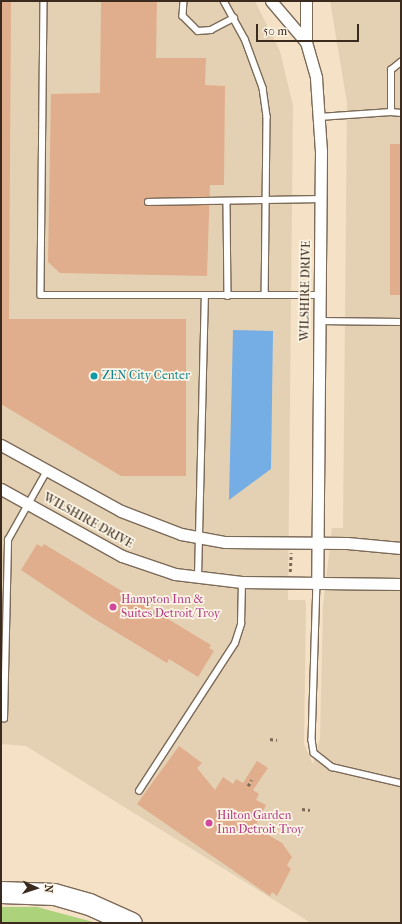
<!DOCTYPE html>
<html>
<head>
<meta charset="utf-8">
<style>
	body { margin:0 }
	#map { position:relative; width:402px; height:924px; overflow:hidden; background:#f5e1c5; font-family:"IM FELL French Canon",serif }
	div>[style] { position:absolute }
	.built>* { inset:0; background:#e4d1b4 }
	.green>* { inset:0; background:#add27c }
	.water>* { inset:0; background:#75aee5 }
	.building>* { inset:0; background:#e0ae8c; transform-origin:0 0 }
	.path>* { height:2.5px; margin-top:-1.25px; transform-origin:0; background:repeating-linear-gradient(90deg,#7c6a58 0 3px,transparent 0 6px) }
	.roads { filter:drop-shadow(1px 0 #7c6a58) drop-shadow(-1px 0 #7c6a58) drop-shadow(0 1px #7c6a58) drop-shadow(0 -1px #7c6a58) }
	.lane>* { height:5.5px; margin:-2.75px; padding:0 2.75px; transform-origin:2.75px; border-radius:2.75px; background:#fff }
	.street>* { height:11px; margin:-5.5px; padding:0 5.5px; transform-origin:5.5px; border-radius:5.5px; background:#fff }
	.highway>* { height:21px; margin:-10.5px; padding:0 10.5px; transform-origin:10.5px; border-radius:10.5px; background:#fff }
	.dots>* { width:11px; height:11px; translate:-50% -50%; box-sizing:border-box; border:2px solid #fcf5e5; border-radius:50% }
	span { translate:-50% -50%; white-space:nowrap; text-align:center; line-height:1.15; -webkit-text-stroke:3.5px #fcf5e5; paint-order:stroke }
	.street-label { font-size:12px; color:#3b2a1e }
	.culture-label { font-size:12px; color:#0d838f }
	.left { translate:0 -50%; text-align:left }
	.hotel-label { font-size:12px; color:#b23c85 }
	.frame { position:absolute; inset:0; border:2px solid #3b2a1e; pointer-events:none }
	.north { position:absolute; left:16px; top:868px; width:40px; height:40px; -webkit-text-stroke:3px #fcf5e5; paint-order:stroke; rotate:93deg; font-size:11px; font-weight:700; line-height:16px; text-align:center; color:#3b2a1e }
	.north::after { content:''; display:block; margin:auto; width:14px; height:18px; background:#3b2a1e; clip-path:polygon(50% 0,100% 100%,50% 72%,0 100%) }
	.scale { position:absolute; left:256px; top:24px; width:103px; height:18px; box-sizing:border-box; border:2px solid #3b2a1e; border-top:0; padding-left:5px; font-size:12px; line-height:14px; white-space:nowrap; color:#3b2a1e; -webkit-text-stroke:3px #fcf5e5; paint-order:stroke }
</style>
</head>
<body>
<div id="map">
	<div class="built">
		<i style="clip-path:polygon(1px 1px,255px 1px,280px 51px,293px 106px,288px 600px,305px 600px,306px 605px,304px 744px,313px 764px,320px 738px,323px 605px,332px 528px,343px 528px,347px 103px,330px 1px,401px 1px,401px 923px,311px 923px,26px 746px,1px 744px)"></i>
	</div>
	<div class="green">
		<i style="clip-path:polygon(1px 907px,37px 907px,97px 923px,1px 923px)"></i>
	</div>
	<div class="water">
		<i style="clip-path:polygon(233px 330px,273px 331px,271px 469px,229px 500px)"></i>
	</div>
	<div class="building">
		<i style="clip-path:polygon(1px 1px,11px 1px,9px 319px,186px 319px,186px 476px,121px 476px,1px 404px)"></i>
		<i style="clip-path:polygon(101px 1px,157px 1px,156px 58px,206px 58px,205px 85px,225px 86px,224px 185px,210px 185px,207px 276px,60px 273px,48px 262px,51px 94px,100px 93px)"></i>
		<i style="left:390px;top:144px;width:11px;height:151px"></i>
		<i style="clip-path:polygon(37px 544px,42px 547px,44px 544px,211px 645px,209px 648px,214px 651px,198px 677px,169px 659px,167px 663px,93px 618px,21px 570px)"></i>
		<i style="clip-path:polygon(179px 746px,202px 763px,197px 768px,215px 790px,223px 777px,233px 784px,236px 779px,243px 783px,257px 761px,268px 768px,253px 790px,259px 794px,256px 800px,266px 805px,255px 827px,282px 843px,292px 857px,287px 865px,291px 869px,277px 896px,272px 892px,270px 896px,137px 804px)"></i>
	</div>
	<div class="path">
		<i style="left:290px;top:572px;width:19px;rotate:-87deg"></i>
		<i style="left:270px;top:739px;width:7px;rotate:8deg"></i>
		<i style="left:248px;top:786px;width:7px;rotate:-63deg"></i>
		<i style="left:302px;top:809px;width:8px;rotate:7deg"></i>
	</div>
	<div class="roads">
		<div class="lane">
			<i style="left:44px;top:1px;width:294px;rotate:90.6deg"></i>
			<i style="left:41px;top:295px;width:278px"></i>
			<i style="left:184px;top:1px;width:15px;rotate:94deg"></i>
			<i style="left:183px;top:16px;width:21px;rotate:45deg"></i>
			<i style="left:198px;top:31px;width:13px;rotate:-4deg"></i>
			<i style="left:211px;top:30px;width:26px;rotate:-28deg"></i>
			<i style="left:224px;top:1px;width:43px;rotate:61.1deg"></i>
			<i style="left:245px;top:39px;width:52px;rotate:69.8deg"></i>
			<i style="left:263px;top:88px;width:29px;rotate:82deg"></i>
			<i style="left:267px;top:117px;width:178px;rotate:90.6deg"></i>
			<i style="left:391px;top:112px;width:10px;rotate:6deg"></i>
			<i style="left:319px;top:117px;width:72px;rotate:-4deg"></i>
			<i style="left:391px;top:112px;width:42px;rotate:-90deg"></i>
			<i style="left:391px;top:70px;width:13px;rotate:-39deg"></i>
			<i style="left:148px;top:202px;width:172px;rotate:-1deg"></i>
			<i style="left:227px;top:203px;width:93px;rotate:89.4deg"></i>
			<i style="left:319px;top:321px;width:82px;rotate:0.7deg"></i>
			<i style="left:198px;top:577px;width:281px;rotate:-88.6deg"></i>
			<i style="left:317px;top:582px;width:158px;rotate:91.8deg"></i>
			<i style="left:312px;top:740px;width:13px;rotate:81deg"></i>
			<i style="left:314px;top:753px;width:23px;rotate:38deg"></i>
			<i style="left:332px;top:767px;width:71px;rotate:13.1deg"></i>
			<i style="left:4px;top:719px;width:179px;rotate:-88.7deg"></i>
			<i style="left:8px;top:540px;width:81px;rotate:-60.6deg"></i>
			<i style="left:139px;top:791px;width:176px;rotate:-57deg"></i>
			<i style="left:235px;top:643px;width:20px;rotate:-72deg"></i>
			<i style="left:241px;top:624px;width:42px;rotate:-88.6deg"></i>
		</div>
		<div class="street">
			<i style="left:271px;top:1px;width:54px;rotate:49.5deg"></i>
			<i style="left:306px;top:1px;width:41px;rotate:90deg"></i>
			<i style="left:306px;top:42px;width:37px;rotate:74deg"></i>
			<i style="left:316px;top:78px;width:73px;rotate:86.1deg"></i>
			<i style="left:321px;top:151px;width:431px;rotate:90.5deg"></i>
			<i style="left:1px;top:445px;width:137px;rotate:28.8deg"></i>
			<i style="left:121px;top:511px;width:64px;rotate:21deg"></i>
			<i style="left:181px;top:534px;width:45px;rotate:10.3deg"></i>
			<i style="left:225px;top:542px;width:122px;rotate:0.5deg"></i>
			<i style="left:347px;top:543px;width:54px;rotate:5.3deg"></i>
			<i style="left:1px;top:489px;width:138px;rotate:29deg"></i>
			<i style="left:122px;top:556px;width:56px;rotate:18.8deg"></i>
			<i style="left:175px;top:574px;width:67px;rotate:6.8deg"></i>
			<i style="left:242px;top:582px;width:159px;rotate:0.7deg"></i>
		</div>
		<div class="highway">
			<i style="left:1px;top:892px;width:53px;rotate:2.2deg"></i>
			<i style="left:54px;top:894px;width:36px;rotate:16deg"></i>
			<i style="left:89px;top:904px;width:46px;rotate:24.3deg"></i>
		</div>
	</div>
	<div class="dots">
		<i style="left:94px;top:376px;background:#0f9aa8"></i>
		<i style="left:113px;top:607px;background:#d1479c"></i>
		<i style="left:209px;top:823px;background:#d1479c"></i>
	</div>
	<div class="street-label">
		<span style="left:306px;top:291px;rotate:-89deg">WILSHIRE DRIVE</span>
		<span style="left:88px;top:521px;rotate:29deg">WILSHIRE DRIVE</span>
	</div>
	<div class="culture-label">
		<span class="left" style="left:102px;top:376px">ZEN City Center</span>
	</div>
	<div class="hotel-label">
		<span class="left" style="left:121px;top:607px">Hampton Inn &amp;<br>Suites Detroit/Troy</span>
		<span class="left" style="left:217px;top:823px">Hilton Garden<br>Inn Detroit Troy</span>
	</div>
	<div class="frame"></div>
	<div class="north">N</div>
	<div class="scale">50 m</div>
</div>
</body>
</html>
